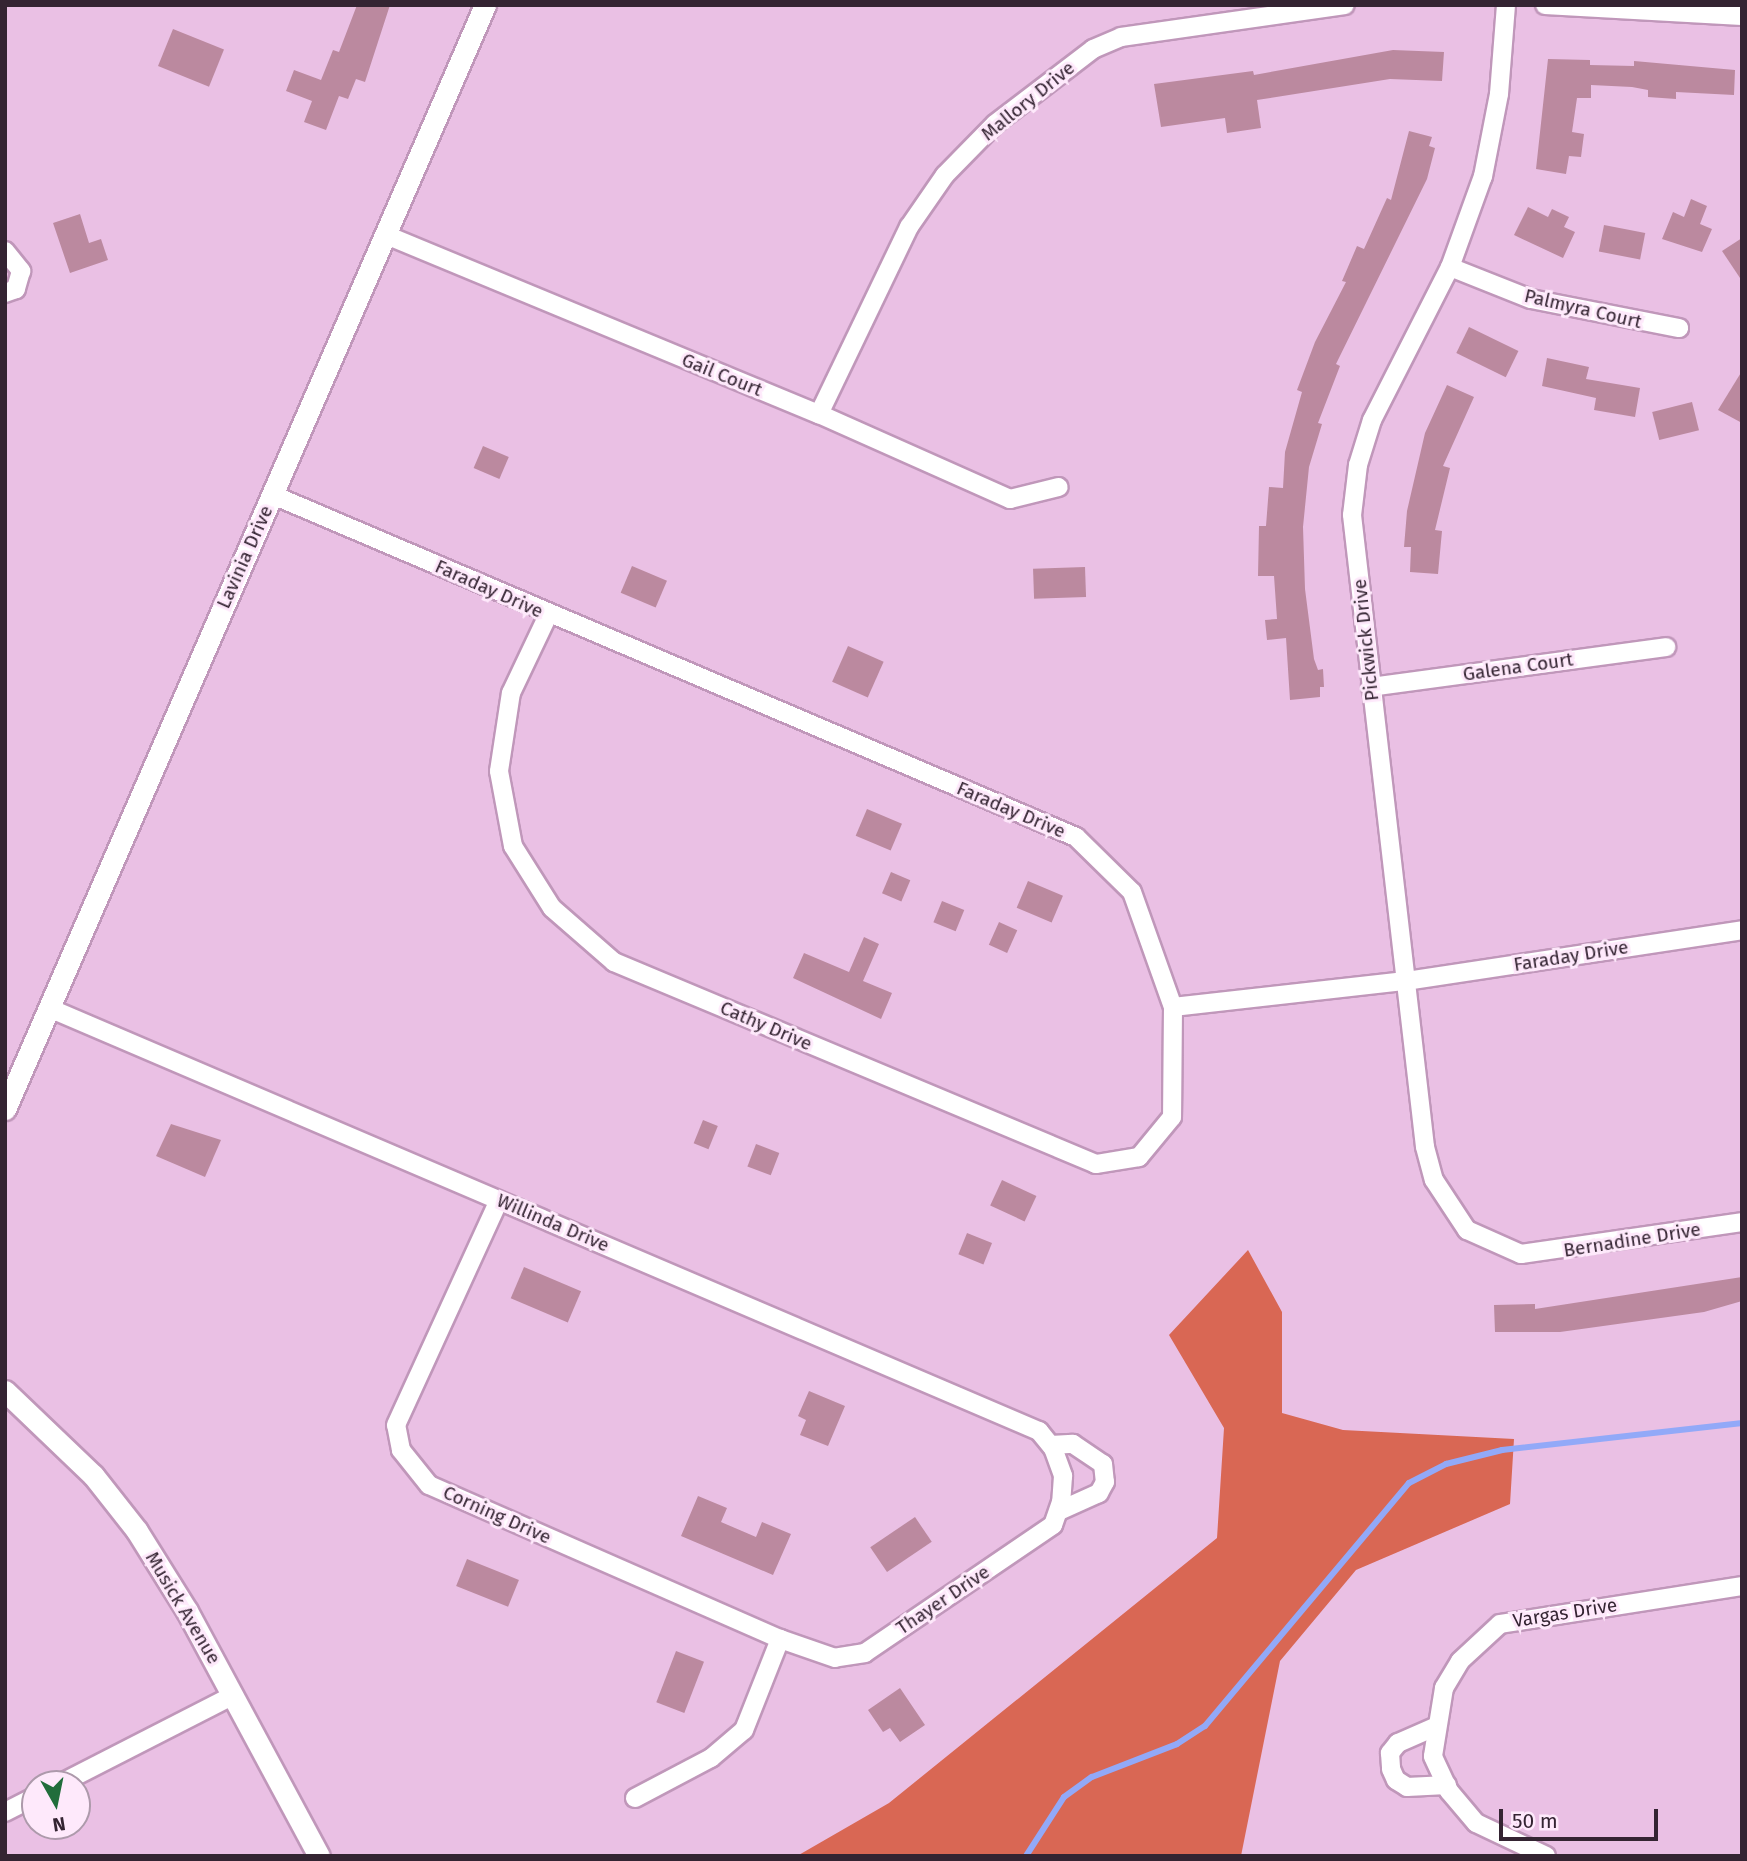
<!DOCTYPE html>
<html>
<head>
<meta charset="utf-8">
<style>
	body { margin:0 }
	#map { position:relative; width:1747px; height:1861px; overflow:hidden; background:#eac0e4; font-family:"Fira Sans",sans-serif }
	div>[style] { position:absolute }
	.forest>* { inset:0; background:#d96754 }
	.stream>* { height:6px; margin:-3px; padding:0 3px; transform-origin:3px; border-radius:3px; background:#92a9f8 }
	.building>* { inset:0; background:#bb899f; transform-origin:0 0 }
	.roads { filter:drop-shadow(2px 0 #c097ba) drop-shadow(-2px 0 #c097ba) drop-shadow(0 2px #c097ba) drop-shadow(0 -2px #c097ba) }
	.minor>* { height:18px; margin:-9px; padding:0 9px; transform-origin:9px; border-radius:9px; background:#fff }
	.tertiary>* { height:21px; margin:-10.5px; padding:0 10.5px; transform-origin:10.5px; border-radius:10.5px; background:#fff }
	span { translate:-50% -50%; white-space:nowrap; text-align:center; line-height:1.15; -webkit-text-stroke:6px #fee9fb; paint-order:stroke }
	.street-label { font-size:19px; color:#342432 }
	.frame { position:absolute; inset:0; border:7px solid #342432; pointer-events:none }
	.north { position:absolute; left:21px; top:1770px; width:70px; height:70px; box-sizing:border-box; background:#fee9fb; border:2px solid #ad9aab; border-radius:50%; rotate:171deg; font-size:19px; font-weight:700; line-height:28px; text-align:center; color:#342432 }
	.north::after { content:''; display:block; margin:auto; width:24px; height:32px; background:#216d3b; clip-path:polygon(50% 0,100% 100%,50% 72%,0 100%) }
	.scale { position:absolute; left:1499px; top:1809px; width:159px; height:32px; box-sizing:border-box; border:4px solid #342432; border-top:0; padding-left:9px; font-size:21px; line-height:24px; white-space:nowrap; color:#342432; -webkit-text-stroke:5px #fee9fb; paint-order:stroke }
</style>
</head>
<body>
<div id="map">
	<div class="forest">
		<i style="clip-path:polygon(1248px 1250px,1282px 1312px,1282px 1413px,1343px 1430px,1514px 1439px,1510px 1504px,1356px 1570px,1280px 1661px,1241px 1856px,797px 1856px,889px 1803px,1217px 1538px,1224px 1428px,1169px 1335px)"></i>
	</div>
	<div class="stream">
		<i style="left:1026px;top:1856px;width:70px;rotate:-57.2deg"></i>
		<i style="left:1064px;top:1797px;width:34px;rotate:-36deg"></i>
		<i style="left:1092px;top:1777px;width:91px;rotate:-21.2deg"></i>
		<i style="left:1177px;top:1744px;width:33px;rotate:-33deg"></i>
		<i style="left:1205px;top:1726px;width:317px;rotate:-50deg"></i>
		<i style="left:1409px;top:1483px;width:42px;rotate:-27.2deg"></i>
		<i style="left:1446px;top:1464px;width:58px;rotate:-14deg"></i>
		<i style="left:1502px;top:1450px;width:242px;rotate:-6.4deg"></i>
	</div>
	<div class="building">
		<i style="clip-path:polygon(357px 5px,390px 5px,365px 82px,356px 79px,348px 99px,339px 96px,326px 130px,304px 122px,312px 101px,286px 91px,294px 70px,321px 80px,333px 50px,339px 52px)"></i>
		<i style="left:173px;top:29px;width:55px;height:40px;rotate:22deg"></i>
		<i style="clip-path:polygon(1393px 50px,1444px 52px,1442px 81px,1390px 79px,1257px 100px,1261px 128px,1227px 133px,1225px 118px,1161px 127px,1154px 84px,1253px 71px,1254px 75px)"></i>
		<i style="clip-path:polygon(1548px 59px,1590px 60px,1590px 65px,1634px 66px,1634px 61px,1735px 70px,1734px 95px,1676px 92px,1676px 99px,1648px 97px,1648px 90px,1632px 87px,1591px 85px,1591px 98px,1577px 98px,1572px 132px,1584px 134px,1581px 157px,1569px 156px,1566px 174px,1536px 169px)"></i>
		<i style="clip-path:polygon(1409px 131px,1432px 137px,1429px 146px,1435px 148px,1427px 179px,1336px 364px,1340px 366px,1318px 423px,1322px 424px,1309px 467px,1303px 527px,1305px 589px,1314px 659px,1318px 670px,1323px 669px,1324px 687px,1320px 687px,1320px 697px,1290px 700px,1286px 638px,1267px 640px,1265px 620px,1277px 619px,1274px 576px,1258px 576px,1259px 526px,1266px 526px,1269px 487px,1283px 488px,1285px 452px,1302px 392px,1297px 390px,1315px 342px,1346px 282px,1342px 281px,1357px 246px,1364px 249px,1387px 198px,1391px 200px)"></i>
		<i style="clip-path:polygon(1691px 199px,1707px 206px,1700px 224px,1712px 229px,1702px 252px,1662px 239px,1673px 212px,1684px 217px)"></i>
		<i style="clip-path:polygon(1528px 207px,1548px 217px,1552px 209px,1569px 217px,1564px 227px,1575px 232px,1563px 258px,1514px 235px)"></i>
		<i style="clip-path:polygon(80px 214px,89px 243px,101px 239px,108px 260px,70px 273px,53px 223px)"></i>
		<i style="left:1604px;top:225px;width:42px;height:27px;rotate:11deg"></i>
		<i style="clip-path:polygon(1742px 238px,1742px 281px,1722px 251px)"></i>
		<i style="left:1469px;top:327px;width:55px;height:29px;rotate:26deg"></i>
		<i style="clip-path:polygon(1547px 358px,1589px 367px,1586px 379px,1640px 388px,1635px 417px,1594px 410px,1596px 398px,1542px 386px)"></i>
		<i style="clip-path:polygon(1742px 371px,1742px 423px,1718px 410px)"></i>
		<i style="clip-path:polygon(1447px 385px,1474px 397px,1443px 466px,1450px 468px,1435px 530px,1442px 531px,1438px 574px,1410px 572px,1411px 547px,1404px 547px,1407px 511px,1425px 433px)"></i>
		<i style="left:1692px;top:402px;width:29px;height:41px;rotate:76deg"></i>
		<i style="left:483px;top:446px;width:28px;height:24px;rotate:23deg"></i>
		<i style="left:632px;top:566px;width:38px;height:29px;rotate:23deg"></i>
		<i style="left:1085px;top:567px;width:30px;height:52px;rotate:88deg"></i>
		<i style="left:848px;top:646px;width:39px;height:39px;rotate:24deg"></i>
		<i style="left:867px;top:809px;width:38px;height:29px;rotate:23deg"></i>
		<i style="left:891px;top:872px;width:21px;height:23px;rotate:23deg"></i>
		<i style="left:1028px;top:881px;width:38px;height:29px;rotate:23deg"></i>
		<i style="left:942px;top:901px;width:24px;height:23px;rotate:22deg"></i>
		<i style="left:999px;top:922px;width:20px;height:25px;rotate:24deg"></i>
		<i style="clip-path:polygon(864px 937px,879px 944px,863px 981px,892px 993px,881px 1019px,793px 978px,804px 953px,849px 972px)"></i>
		<i style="left:703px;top:1120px;width:16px;height:25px;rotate:22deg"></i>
		<i style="clip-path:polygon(171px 1124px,221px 1140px,205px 1177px,156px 1156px)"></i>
		<i style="left:756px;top:1144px;width:25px;height:24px;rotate:21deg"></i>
		<i style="left:1002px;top:1180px;width:38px;height:28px;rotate:25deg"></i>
		<i style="left:967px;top:1233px;width:27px;height:23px;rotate:22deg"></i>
		<i style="left:524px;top:1267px;width:62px;height:34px;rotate:23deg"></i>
		<i style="clip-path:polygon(1742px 1277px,1742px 1301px,1704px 1312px,1560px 1332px,1495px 1332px,1494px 1305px,1535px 1304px,1535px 1309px)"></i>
		<i style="clip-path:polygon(809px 1391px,845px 1406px,828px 1446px,800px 1435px,806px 1420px,798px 1416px)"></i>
		<i style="clip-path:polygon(698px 1496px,727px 1508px,721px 1522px,756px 1537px,762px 1522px,791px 1534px,773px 1575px,681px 1536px)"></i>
		<i style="left:915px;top:1517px;width:30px;height:54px;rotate:56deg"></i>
		<i style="left:467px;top:1559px;width:56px;height:29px;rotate:22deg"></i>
		<i style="left:676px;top:1651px;width:30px;height:55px;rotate:21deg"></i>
		<i style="clip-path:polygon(900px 1688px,925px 1725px,900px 1742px,890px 1728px,883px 1732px,868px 1710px)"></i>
	</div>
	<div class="roads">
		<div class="minor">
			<i style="left:1506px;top:5px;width:89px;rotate:94.5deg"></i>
			<i style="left:1499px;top:94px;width:84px;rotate:101deg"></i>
			<i style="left:1483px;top:176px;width:97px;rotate:109.9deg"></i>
			<i style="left:1450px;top:267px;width:172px;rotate:117deg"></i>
			<i style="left:1372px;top:420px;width:47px;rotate:107.3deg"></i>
			<i style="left:1358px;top:465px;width:50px;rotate:96.8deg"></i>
			<i style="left:1352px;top:515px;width:636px;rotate:83.41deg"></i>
			<i style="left:1425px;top:1147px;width:34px;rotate:75deg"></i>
			<i style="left:1434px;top:1180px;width:60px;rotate:56.6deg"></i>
			<i style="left:1467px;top:1230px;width:59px;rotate:24deg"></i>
			<i style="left:1521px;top:1254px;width:223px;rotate:-8.2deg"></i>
			<i style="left:1545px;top:5px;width:197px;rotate:3.2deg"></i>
			<i style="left:386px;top:235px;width:469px;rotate:22.5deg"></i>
			<i style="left:819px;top:414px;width:209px;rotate:24deg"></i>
			<i style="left:1010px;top:499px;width:50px;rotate:-13.8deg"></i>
			<i style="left:5px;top:251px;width:26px;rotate:51deg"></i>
			<i style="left:21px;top:271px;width:19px;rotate:106deg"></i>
			<i style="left:16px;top:289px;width:12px;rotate:160deg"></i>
			<i style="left:1450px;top:267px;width:87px;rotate:21.6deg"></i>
			<i style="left:1531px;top:299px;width:151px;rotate:11.1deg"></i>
			<i style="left:819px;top:414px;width:208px;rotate:-64.3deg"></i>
			<i style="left:909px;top:227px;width:63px;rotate:-55.3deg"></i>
			<i style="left:945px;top:175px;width:71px;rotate:-45.6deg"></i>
			<i style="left:995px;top:124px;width:123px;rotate:-37.4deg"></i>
			<i style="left:1093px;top:49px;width:30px;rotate:-23deg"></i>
			<i style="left:1121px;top:37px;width:226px;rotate:-8.1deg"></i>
			<i style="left:273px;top:495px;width:873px;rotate:23.07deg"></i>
			<i style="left:1076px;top:837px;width:78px;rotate:44.5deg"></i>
			<i style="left:1132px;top:892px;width:122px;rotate:70.4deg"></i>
			<i style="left:1173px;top:1007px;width:110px;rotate:90.5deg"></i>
			<i style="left:1172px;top:1117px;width:52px;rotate:129.5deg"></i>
			<i style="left:1139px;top:1157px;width:44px;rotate:170.8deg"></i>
			<i style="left:1096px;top:1164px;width:523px;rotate:-157.26deg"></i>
			<i style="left:614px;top:962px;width:82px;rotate:-138.9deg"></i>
			<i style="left:552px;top:908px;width:73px;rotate:-122.2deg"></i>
			<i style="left:513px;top:846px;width:76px;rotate:-100.6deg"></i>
			<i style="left:499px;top:771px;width:79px;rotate:-81.3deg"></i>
			<i style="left:511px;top:693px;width:86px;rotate:-64.6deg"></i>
			<i style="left:1371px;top:687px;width:298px;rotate:-7.7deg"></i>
			<i style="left:1173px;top:1007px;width:234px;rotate:-6.4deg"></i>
			<i style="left:1406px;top:981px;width:340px;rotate:-8.6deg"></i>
			<i style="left:49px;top:1008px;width:1077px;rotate:23.14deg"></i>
			<i style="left:1039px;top:1431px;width:22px;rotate:51deg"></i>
			<i style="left:1053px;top:1448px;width:30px;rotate:70deg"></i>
			<i style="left:1063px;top:1476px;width:26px;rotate:94deg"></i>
			<i style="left:1061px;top:1502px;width:24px;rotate:109deg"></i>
			<i style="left:1053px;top:1525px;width:227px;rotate:145.8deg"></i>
			<i style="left:865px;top:1653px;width:30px;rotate:171deg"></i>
			<i style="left:835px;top:1658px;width:58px;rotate:-160.9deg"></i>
			<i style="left:780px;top:1639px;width:383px;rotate:-156.3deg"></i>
			<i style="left:429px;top:1485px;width:45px;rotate:-128.7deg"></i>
			<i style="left:401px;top:1450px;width:25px;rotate:-101deg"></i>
			<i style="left:396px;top:1425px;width:247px;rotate:-65.4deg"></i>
			<i style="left:1051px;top:1445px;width:22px;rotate:-3deg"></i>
			<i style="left:1073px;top:1444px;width:36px;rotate:34deg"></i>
			<i style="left:1103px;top:1464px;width:18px;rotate:84deg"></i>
			<i style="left:1105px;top:1482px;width:13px;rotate:119deg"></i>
			<i style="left:1099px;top:1493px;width:44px;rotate:155.8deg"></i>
			<i style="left:1437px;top:1726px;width:43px;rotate:156.4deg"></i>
			<i style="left:1398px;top:1743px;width:13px;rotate:129deg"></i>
			<i style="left:1390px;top:1753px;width:16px;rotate:86deg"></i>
			<i style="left:1391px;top:1769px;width:12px;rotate:66deg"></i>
			<i style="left:1396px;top:1780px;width:13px;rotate:32deg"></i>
			<i style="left:1407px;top:1787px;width:40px;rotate:-2.9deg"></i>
			<i style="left:60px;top:1784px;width:195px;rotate:-27.1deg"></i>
			<i style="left:635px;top:1798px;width:86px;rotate:-27.8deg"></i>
			<i style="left:711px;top:1758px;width:43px;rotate:-40.3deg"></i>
			<i style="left:744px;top:1730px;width:98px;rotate:-68.4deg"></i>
			<i style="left:5px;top:1812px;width:34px;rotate:-27deg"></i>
			<i style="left:1546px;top:1856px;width:77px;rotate:-154.8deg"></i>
			<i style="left:1476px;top:1823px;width:42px;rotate:-130.2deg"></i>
			<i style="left:1449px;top:1791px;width:38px;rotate:-115deg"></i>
			<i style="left:1433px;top:1756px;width:69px;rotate:-80.8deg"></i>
			<i style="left:1444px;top:1688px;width:31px;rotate:-59deg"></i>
			<i style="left:1460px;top:1661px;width:54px;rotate:-42.8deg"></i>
			<i style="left:1500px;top:1624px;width:245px;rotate:-8.9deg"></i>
		</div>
		<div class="tertiary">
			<i style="left:5px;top:1109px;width:1204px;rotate:-66.5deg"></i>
			<i style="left:5px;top:1391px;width:122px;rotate:43.7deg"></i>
			<i style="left:93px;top:1475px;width:71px;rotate:51.8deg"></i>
			<i style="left:137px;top:1531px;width:94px;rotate:58deg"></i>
			<i style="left:187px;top:1611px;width:278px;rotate:61.7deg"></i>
		</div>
	</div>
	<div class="street-label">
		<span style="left:1028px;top:101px;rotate:-39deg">Mallory Drive</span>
		<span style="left:1583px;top:309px;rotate:13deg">Palmyra Court</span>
		<span style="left:722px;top:375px;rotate:22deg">Gail Court</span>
		<span style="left:245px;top:557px;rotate:-66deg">Lavinia Drive</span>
		<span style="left:489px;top:589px;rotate:24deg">Faraday Drive</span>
		<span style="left:1366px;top:640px;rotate:-96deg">Pickwick Drive</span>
		<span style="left:1518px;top:667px;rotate:-8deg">Galena Court</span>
		<span style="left:1011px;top:810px;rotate:23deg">Faraday Drive</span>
		<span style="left:1571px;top:956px;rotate:-9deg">Faraday Drive</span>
		<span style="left:766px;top:1026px;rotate:23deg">Cathy Drive</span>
		<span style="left:553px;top:1223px;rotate:23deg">Willinda Drive</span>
		<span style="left:1632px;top:1240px;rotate:-9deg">Bernadine Drive</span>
		<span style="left:497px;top:1515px;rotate:24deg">Corning Drive</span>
		<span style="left:943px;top:1600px;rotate:-34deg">Thayer Drive</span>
		<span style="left:183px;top:1608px;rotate:59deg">Musick Avenue</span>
		<span style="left:1565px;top:1613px;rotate:-9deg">Vargas Drive</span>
	</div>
	<div class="frame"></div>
	<div class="north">N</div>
	<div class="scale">50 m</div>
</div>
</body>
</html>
